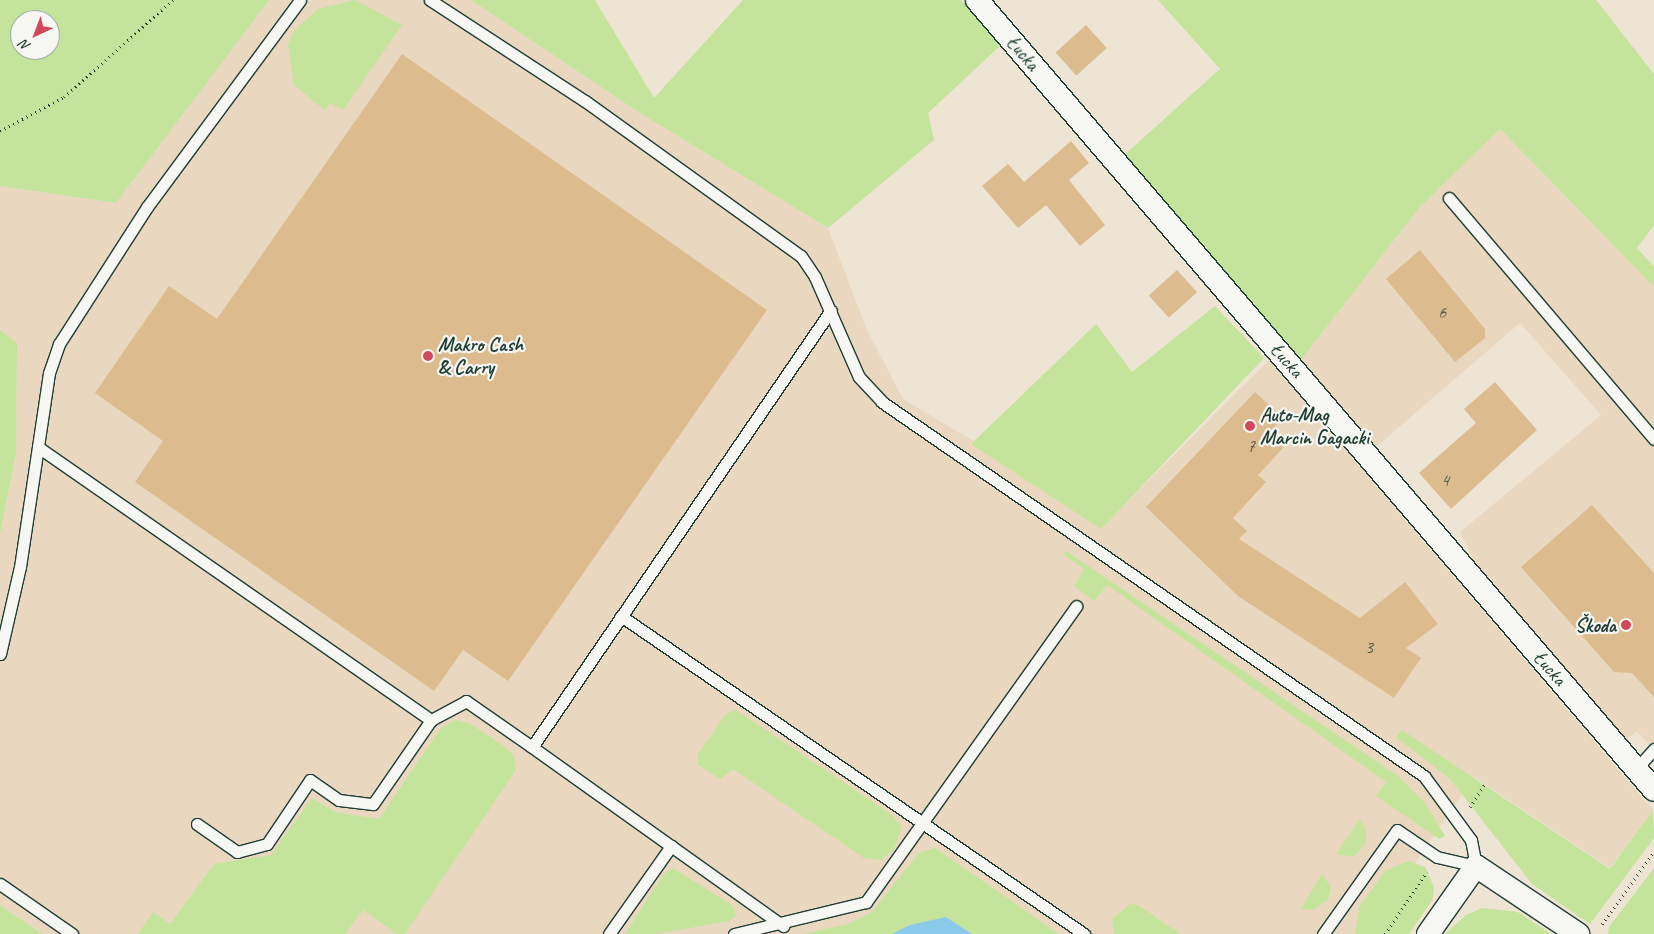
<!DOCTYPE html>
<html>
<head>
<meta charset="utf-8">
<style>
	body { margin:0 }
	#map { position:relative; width:1654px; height:934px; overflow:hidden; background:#eee4d4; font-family:Caveat,sans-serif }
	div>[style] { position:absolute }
	.built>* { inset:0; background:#e9d8bf }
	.green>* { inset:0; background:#c4e39b }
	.water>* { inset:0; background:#8acaeb }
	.building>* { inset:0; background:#dcbb8e; transform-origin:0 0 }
	.path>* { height:3px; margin-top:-1.5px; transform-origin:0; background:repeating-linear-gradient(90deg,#1f3d34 0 1px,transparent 0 5px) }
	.roads { filter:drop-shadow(1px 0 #1f3d34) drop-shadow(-1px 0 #1f3d34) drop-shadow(0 1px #1f3d34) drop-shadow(0 -1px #1f3d34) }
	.lane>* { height:11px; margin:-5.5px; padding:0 5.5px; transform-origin:5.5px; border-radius:5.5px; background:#f6f6f2 }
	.street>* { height:22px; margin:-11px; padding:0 11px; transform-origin:11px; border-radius:11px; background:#f6f6f2 }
	.dots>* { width:14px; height:14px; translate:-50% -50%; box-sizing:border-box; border:2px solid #f6f6f2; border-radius:50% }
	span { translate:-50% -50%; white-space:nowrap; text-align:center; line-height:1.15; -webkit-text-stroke:4.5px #f6f6f2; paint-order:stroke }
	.number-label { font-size:18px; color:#4e5c4a }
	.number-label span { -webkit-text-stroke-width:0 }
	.street-label { font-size:20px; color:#1f3d34 }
	.poi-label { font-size:20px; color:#1f3d34; font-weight:700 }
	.left { translate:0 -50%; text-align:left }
	.right { translate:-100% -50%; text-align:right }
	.north { position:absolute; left:10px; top:10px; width:50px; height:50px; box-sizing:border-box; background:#f6f6f2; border:1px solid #a0aca6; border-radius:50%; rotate:223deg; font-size:14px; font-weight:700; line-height:20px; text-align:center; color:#1f3d34 }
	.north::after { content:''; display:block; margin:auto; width:18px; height:22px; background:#d1495b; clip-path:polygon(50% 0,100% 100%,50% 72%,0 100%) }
</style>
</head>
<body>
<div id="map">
	<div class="built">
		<i style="clip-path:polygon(269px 0,471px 0,640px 113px,828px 228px,867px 330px,903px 399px,1108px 521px,1269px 360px,1653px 810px,1610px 868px,1474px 777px,1367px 934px,998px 934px,955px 895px,843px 934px,42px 934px,0 905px,0 534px,16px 453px,17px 344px,0 330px,0 186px,116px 203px)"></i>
		<i style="clip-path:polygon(1500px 129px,1654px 287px,1654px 751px,1637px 731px,1626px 740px,1474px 561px,1460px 532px,1601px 415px,1520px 323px,1376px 447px,1301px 360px,1419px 208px)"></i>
	</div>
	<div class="green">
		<i style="clip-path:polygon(evenodd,0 0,269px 0,116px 203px,0 186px,0 0,20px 20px,50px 20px,50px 50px,20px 50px,20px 20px)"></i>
		<i style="clip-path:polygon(355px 0,402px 25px,343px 110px,330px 103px,324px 110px,294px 85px,288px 45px,293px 31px,318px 9px)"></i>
		<i style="clip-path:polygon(471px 0,595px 0,654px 98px,743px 0,961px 0,1001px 45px,928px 113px,934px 140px,828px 228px,640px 113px)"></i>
		<i style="clip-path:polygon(1158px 0,1596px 0,1654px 74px,1654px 225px,1637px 248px,1654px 267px,1654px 287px,1500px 129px,1419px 208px,1301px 360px,1123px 156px,1220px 69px)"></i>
		<i style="clip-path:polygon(1215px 306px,1264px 358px,1101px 529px,971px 444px,1096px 324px,1132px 372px)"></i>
		<i style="clip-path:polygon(0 330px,17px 343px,16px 453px,0 534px)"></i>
		<i style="clip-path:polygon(1066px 551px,1398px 776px,1425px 803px,1445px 836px,1439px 839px,1376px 796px,1386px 782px,1107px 585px,1094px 601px,1074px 586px,1084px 569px,1063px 554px)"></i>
		<i style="clip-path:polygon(736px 710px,892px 815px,902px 827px,894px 849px,881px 860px,864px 858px,733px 769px,720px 779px,698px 765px,698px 754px,726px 714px)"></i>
		<i style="clip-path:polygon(454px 720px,469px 723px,506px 748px,514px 756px,516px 770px,405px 934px,397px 934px,363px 910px,345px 934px,138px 934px,153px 912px,170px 924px,214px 864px,271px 855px,312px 798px,335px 812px,379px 819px,441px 728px)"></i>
		<i style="clip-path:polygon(1402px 730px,1610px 869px,1653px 810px,1654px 838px,1590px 924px,1532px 884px,1450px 779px,1396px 737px)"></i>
		<i style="clip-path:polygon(1359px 820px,1366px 828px,1366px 844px,1354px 856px,1340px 855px,1337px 853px)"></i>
		<i style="clip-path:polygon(935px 848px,1059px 934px,972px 934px,946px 917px,892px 934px,803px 934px,848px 924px,872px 912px,919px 853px)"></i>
		<i style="clip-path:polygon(1409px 861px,1425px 867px,1434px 887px,1433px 899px,1409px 934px,1355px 934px,1359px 907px,1386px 870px)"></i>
		<i style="clip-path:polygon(673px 868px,733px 906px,736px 916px,729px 921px,656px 934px,625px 934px,664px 874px)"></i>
		<i style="clip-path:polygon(1654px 868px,1654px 934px,1608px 934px,1609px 927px)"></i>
		<i style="clip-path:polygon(1322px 874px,1331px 887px,1328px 900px,1313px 910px,1301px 909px)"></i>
		<i style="clip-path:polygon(1130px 904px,1138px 905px,1180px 934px,1114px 934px,1112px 919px)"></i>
		<i style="clip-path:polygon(0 905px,42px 934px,0 934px)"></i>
		<i style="clip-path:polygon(1482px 908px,1518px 912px,1551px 934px,1445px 934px,1466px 915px)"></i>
	</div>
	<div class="water">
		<i style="clip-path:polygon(946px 917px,972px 934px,892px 934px,910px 925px)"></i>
	</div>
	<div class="building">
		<i style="left:1086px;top:25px;width:31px;height:41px;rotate:48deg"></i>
		<i style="clip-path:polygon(402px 54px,767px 310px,508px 681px,463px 650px,434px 691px,135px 482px,163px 441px,95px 393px,169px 286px,217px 319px)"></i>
		<i style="clip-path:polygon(1071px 141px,1089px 163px,1069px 180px,1105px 225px,1080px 246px,1046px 205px,1018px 228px,982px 186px,1008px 164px,1024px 182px)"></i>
		<i style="clip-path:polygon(1420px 250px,1485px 329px,1485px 338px,1455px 362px,1386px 279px)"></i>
		<i style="left:1177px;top:270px;width:30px;height:38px;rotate:48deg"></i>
		<i style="clip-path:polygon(1495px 382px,1537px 430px,1451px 509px,1419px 473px,1476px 423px,1464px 409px)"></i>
		<i style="clip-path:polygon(1255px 392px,1283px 418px,1268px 434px,1283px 448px,1258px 475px,1266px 482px,1233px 518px,1247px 531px,1239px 539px,1360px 618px,1405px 582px,1438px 624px,1406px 648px,1421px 658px,1394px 698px,1238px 596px,1146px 507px)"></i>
		<i style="clip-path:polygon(1592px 505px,1654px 573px,1654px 697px,1632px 673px,1614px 672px,1521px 567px)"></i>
	</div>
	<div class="path">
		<i style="left:0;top:131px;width:72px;rotate:-28deg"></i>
		<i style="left:64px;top:97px;width:146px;rotate:-41.7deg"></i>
		<i style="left:1470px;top:807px;width:27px;rotate:-57deg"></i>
		<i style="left:1602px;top:924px;width:89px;rotate:-54.2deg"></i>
		<i style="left:1385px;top:934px;width:75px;rotate:-55.9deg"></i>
	</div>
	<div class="roads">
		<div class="lane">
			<i style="left:430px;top:0;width:185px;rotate:33.1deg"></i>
			<i style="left:585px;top:101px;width:266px;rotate:35.7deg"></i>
			<i style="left:801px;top:256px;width:25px;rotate:56deg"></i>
			<i style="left:815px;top:277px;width:109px;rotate:66.3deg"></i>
			<i style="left:859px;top:377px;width:34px;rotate:47deg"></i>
			<i style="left:882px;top:402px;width:659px;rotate:34.61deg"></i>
			<i style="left:1424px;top:776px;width:79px;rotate:53.7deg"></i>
			<i style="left:1471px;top:840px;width:26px;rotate:79deg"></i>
			<i style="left:1476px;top:866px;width:40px;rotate:-167deg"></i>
			<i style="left:1437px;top:857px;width:48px;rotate:-146deg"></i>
			<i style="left:1397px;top:830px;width:128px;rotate:125.4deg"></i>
			<i style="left:1449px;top:198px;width:316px;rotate:49.6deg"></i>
			<i style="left:38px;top:447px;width:479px;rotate:34.8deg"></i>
			<i style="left:621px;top:616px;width:562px;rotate:34.48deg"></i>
			<i style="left:0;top:654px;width:89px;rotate:-77.1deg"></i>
			<i style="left:20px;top:567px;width:196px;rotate:-81.5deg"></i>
			<i style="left:49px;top:373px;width:31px;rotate:-71deg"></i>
			<i style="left:59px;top:344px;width:163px;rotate:-57.3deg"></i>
			<i style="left:147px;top:207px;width:257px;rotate:-53.5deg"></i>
			<i style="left:532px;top:747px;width:171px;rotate:35.5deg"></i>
			<i style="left:1636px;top:769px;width:27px;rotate:-48deg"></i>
			<i style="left:197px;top:824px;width:49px;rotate:35deg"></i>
			<i style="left:237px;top:852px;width:31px;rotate:-15deg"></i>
			<i style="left:267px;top:844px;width:77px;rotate:-56.1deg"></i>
			<i style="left:310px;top:780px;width:35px;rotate:35deg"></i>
			<i style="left:339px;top:800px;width:34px;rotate:7deg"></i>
			<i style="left:373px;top:804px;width:102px;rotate:-55.4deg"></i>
			<i style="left:431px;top:720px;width:40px;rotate:-28deg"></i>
			<i style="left:466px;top:701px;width:80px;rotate:34.9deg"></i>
			<i style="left:532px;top:747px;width:529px;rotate:-55.62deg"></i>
			<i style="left:0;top:884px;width:88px;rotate:34.8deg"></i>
			<i style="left:609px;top:934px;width:108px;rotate:-54.8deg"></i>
			<i style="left:671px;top:846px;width:138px;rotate:35.5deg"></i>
			<i style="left:734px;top:934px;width:136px;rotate:-13.6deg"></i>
			<i style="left:866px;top:902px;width:363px;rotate:-54.6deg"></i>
		</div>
		<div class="street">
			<i style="left:977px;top:0;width:1040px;rotate:49.4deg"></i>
			<i style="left:1428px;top:934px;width:83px;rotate:-54.8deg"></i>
			<i style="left:1476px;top:866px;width:123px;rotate:33.7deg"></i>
		</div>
	</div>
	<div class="dots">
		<i style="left:428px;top:356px;background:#d1495b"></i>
		<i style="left:1250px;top:426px;background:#d1495b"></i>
		<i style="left:1626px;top:625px;background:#d1495b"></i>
	</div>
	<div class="number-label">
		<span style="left:1442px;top:312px">6</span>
		<span style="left:1251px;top:446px">7</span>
		<span style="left:1445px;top:480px">4</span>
		<span style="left:1369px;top:647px">3</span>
	</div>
	<div class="street-label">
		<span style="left:1023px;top:53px;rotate:49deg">Łucka</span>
		<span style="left:1287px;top:360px;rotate:49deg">Łucka</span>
		<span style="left:1550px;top:668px;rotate:49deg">Łucka</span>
	</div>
	<div class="poi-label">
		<span class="left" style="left:438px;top:356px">Makro Cash<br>&amp; Carry</span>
		<span class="left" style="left:1260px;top:426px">Auto-Mag<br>Marcin Gagacki</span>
		<span class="right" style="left:1616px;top:625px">Škoda</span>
	</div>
	<div class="north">N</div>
</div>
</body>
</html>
